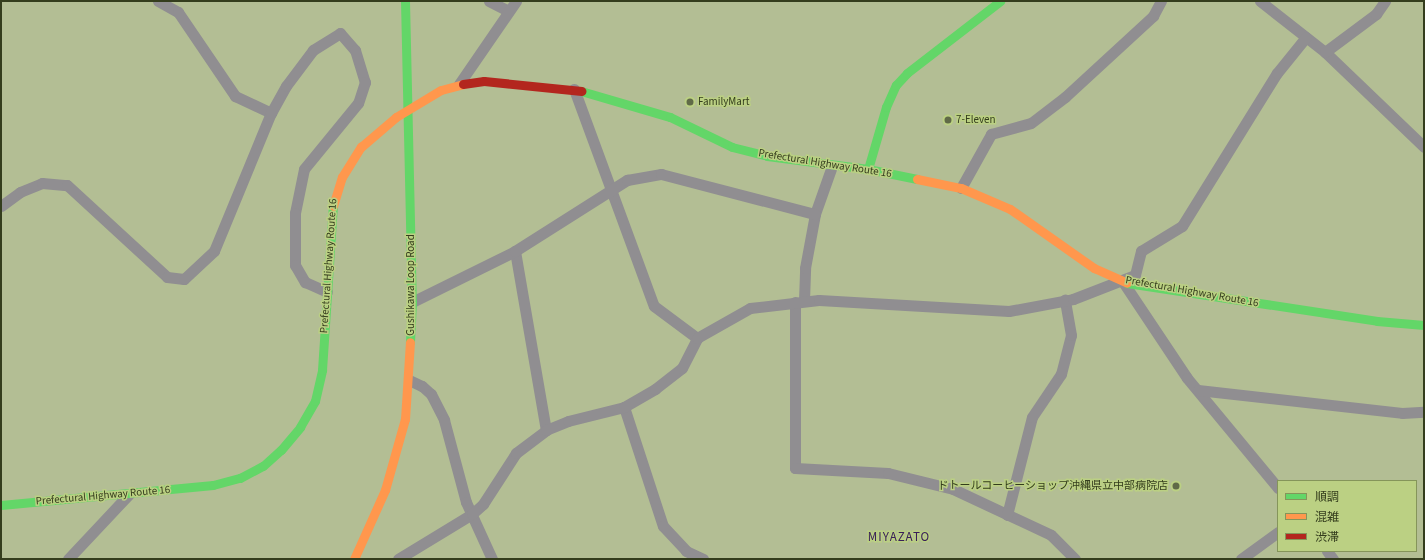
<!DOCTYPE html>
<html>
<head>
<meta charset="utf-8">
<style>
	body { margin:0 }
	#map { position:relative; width:1425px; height:560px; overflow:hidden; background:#b3be94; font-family:"Source Sans 3","Noto Sans JP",sans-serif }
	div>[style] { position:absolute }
	.street>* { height:11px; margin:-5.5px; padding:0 5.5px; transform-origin:5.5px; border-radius:5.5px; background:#908e91 }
	.fast>* { height:9px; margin:-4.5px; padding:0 4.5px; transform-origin:4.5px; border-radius:4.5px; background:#63d668 }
	.slow>* { height:9px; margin:-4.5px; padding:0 4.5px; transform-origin:4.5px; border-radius:4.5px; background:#ff974d }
	.jam>* { height:9px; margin:-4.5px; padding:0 4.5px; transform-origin:4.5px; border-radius:4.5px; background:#b3261e }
	.dots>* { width:11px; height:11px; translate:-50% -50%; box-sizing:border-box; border:2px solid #bbd083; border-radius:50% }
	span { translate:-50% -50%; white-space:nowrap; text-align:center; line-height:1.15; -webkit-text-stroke:3px #bbd083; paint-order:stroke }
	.poi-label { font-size:11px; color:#343d1d }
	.left { translate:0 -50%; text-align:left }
	.right { translate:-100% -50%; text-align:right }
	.street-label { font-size:11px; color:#343d1d }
	.quarter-label { font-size:13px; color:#391f59; letter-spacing:1px }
	.frame { position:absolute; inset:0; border:2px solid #343d1d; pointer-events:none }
	.legend { position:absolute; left:1277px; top:480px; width:140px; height:72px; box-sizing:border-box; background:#bbd083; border:1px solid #85955a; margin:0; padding:5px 7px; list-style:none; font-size:12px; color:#343d1d }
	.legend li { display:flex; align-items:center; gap:8px; height:20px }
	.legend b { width:20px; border:1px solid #85955a }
</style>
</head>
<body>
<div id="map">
	<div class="street">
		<i style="left:158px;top:1px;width:23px;rotate:29deg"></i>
		<i style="left:178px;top:12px;width:102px;rotate:55.8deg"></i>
		<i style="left:235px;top:96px;width:40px;rotate:25deg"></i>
		<i style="left:489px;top:1px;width:22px;rotate:27deg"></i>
		<i style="left:1260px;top:1px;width:83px;rotate:38.1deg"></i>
		<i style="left:1325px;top:52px;width:137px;rotate:43.8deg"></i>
		<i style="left:1325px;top:52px;width:64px;rotate:-36.7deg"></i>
		<i style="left:1376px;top:14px;width:16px;rotate:-55deg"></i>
		<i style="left:459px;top:84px;width:101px;rotate:-55.5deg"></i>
		<i style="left:574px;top:89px;width:231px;rotate:69.8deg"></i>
		<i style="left:654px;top:306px;width:54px;rotate:36.7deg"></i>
		<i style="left:961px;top:188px;width:62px;rotate:-60.9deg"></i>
		<i style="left:991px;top:134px;width:41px;rotate:-15.4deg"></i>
		<i style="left:1031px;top:123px;width:43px;rotate:-37.4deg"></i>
		<i style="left:1065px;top:97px;width:120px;rotate:-42.6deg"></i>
		<i style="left:1153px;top:16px;width:17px;rotate:-62deg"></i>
		<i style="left:1px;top:206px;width:24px;rotate:-36deg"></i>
		<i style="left:20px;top:192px;width:24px;rotate:-22deg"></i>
		<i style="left:42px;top:183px;width:25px;rotate:5deg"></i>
		<i style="left:67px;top:185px;width:136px;rotate:42.6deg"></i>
		<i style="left:167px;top:277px;width:17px;rotate:7deg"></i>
		<i style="left:184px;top:279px;width:41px;rotate:-43deg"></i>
		<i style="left:214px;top:251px;width:149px;rotate:-67.6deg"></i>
		<i style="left:271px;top:113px;width:31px;rotate:-61deg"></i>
		<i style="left:286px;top:86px;width:45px;rotate:-53.1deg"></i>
		<i style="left:313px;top:50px;width:32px;rotate:-32deg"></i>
		<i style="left:340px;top:33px;width:23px;rotate:49deg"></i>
		<i style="left:355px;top:50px;width:34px;rotate:73deg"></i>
		<i style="left:365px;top:82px;width:22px;rotate:108deg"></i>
		<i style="left:358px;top:103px;width:85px;rotate:129.3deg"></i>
		<i style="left:304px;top:169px;width:45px;rotate:101.6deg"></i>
		<i style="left:295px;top:213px;width:52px;rotate:90deg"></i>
		<i style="left:295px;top:265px;width:20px;rotate:60deg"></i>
		<i style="left:305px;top:282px;width:24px;rotate:24deg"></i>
		<i style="left:515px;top:251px;width:182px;rotate:80.2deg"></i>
		<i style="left:1123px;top:282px;width:115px;rotate:56.3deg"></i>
		<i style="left:1187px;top:378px;width:143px;rotate:50.4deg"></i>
		<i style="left:804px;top:301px;width:33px;rotate:-88deg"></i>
		<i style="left:805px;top:268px;width:55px;rotate:-79.5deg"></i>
		<i style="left:815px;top:214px;width:51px;rotate:-70.5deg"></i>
		<i style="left:412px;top:302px;width:115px;rotate:-26.3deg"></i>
		<i style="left:515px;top:251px;width:133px;rotate:-32.4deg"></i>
		<i style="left:627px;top:180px;width:35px;rotate:-10deg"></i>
		<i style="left:661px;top:174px;width:159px;rotate:14.6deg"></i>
		<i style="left:795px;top:302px;width:166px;rotate:90deg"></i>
		<i style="left:795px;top:468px;width:93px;rotate:3.1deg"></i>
		<i style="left:888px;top:473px;width:67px;rotate:13.8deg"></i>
		<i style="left:953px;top:489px;width:108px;rotate:25.1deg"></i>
		<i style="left:1051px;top:535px;width:34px;rotate:45deg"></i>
		<i style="left:409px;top:380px;width:14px;rotate:25deg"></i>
		<i style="left:422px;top:386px;width:12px;rotate:42deg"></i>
		<i style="left:431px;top:394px;width:29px;rotate:63deg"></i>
		<i style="left:444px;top:420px;width:85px;rotate:75deg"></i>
		<i style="left:466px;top:502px;width:63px;rotate:65.5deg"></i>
		<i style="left:1198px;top:390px;width:205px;rotate:6.4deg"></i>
		<i style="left:1402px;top:413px;width:22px;rotate:-3deg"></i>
		<i style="left:624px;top:407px;width:125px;rotate:71.9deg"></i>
		<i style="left:663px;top:526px;width:34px;rotate:47deg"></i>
		<i style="left:686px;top:551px;width:19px;rotate:25deg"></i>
		<i style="left:1007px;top:515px;width:101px;rotate:-75.7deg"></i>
		<i style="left:1032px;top:417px;width:52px;rotate:-56deg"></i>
		<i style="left:1061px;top:374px;width:40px;rotate:-75.6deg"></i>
		<i style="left:1071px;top:335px;width:36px;rotate:-100deg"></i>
		<i style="left:1327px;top:551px;width:10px;rotate:53deg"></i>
		<i style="left:68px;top:559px;width:89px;rotate:-46.8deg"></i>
		<i style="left:398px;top:559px;width:87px;rotate:-31.3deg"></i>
		<i style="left:472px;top:514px;width:15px;rotate:-42deg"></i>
		<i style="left:483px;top:504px;width:61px;rotate:-57.1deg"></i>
		<i style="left:516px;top:453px;width:38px;rotate:-37deg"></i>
		<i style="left:546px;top:430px;width:24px;rotate:-22deg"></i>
		<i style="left:568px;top:421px;width:58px;rotate:-14deg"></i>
		<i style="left:624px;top:407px;width:36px;rotate:-30deg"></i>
		<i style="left:655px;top:389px;width:34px;rotate:-38deg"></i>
		<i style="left:682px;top:368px;width:34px;rotate:-63deg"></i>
		<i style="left:697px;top:338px;width:61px;rotate:-29.5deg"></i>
		<i style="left:750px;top:308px;width:69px;rotate:-6.6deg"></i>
		<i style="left:819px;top:300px;width:190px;rotate:3.3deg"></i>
		<i style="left:1009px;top:311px;width:65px;rotate:-10.6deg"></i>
		<i style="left:1073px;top:299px;width:66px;rotate:-21.2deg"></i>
		<i style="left:1135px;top:275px;width:25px;rotate:-76deg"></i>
		<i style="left:1141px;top:251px;width:48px;rotate:-31.4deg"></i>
		<i style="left:1182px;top:226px;width:180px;rotate:-58.2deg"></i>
		<i style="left:1277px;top:73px;width:46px;rotate:-51.1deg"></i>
		<i style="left:1241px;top:559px;width:46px;rotate:-36.1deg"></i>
	</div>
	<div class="fast">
		<i style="left:405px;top:1px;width:301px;rotate:88.7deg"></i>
		<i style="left:412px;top:302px;width:40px;rotate:92.9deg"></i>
		<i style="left:581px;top:91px;width:93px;rotate:16.3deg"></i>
		<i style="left:670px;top:117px;width:69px;rotate:25.8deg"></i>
		<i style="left:732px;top:147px;width:36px;rotate:14deg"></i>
		<i style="left:767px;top:156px;width:102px;rotate:7.3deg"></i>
		<i style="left:868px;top:169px;width:50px;rotate:11.5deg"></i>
		<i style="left:868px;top:169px;width:65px;rotate:-73.8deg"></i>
		<i style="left:886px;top:107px;width:24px;rotate:-66deg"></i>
		<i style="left:896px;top:85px;width:16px;rotate:-47deg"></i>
		<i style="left:907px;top:73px;width:118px;rotate:-37.7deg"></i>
		<i style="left:1127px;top:283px;width:253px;rotate:8.6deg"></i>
		<i style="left:1377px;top:321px;width:47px;rotate:4.9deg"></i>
		<i style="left:1px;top:505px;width:213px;rotate:-5.4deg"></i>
		<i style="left:213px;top:485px;width:28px;rotate:-15deg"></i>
		<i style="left:240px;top:478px;width:26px;rotate:-28deg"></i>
		<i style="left:263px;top:466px;width:24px;rotate:-42deg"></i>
		<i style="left:281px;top:450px;width:30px;rotate:-50deg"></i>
		<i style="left:300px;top:427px;width:30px;rotate:-60deg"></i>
		<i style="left:315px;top:401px;width:32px;rotate:-77deg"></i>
		<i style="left:322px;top:370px;width:164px;rotate:-86.2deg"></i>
	</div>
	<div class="slow">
		<i style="left:917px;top:179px;width:45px;rotate:11.6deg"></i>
		<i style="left:961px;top:188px;width:53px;rotate:23.2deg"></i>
		<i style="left:1010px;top:209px;width:103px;rotate:35.1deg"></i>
		<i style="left:1094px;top:268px;width:36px;rotate:24deg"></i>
		<i style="left:333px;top:206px;width:30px;rotate:-73deg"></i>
		<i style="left:342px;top:177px;width:36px;rotate:-58deg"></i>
		<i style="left:361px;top:147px;width:46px;rotate:-40.6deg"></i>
		<i style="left:396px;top:117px;width:52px;rotate:-31deg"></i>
		<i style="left:441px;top:90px;width:23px;rotate:-15deg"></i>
		<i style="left:354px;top:559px;width:76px;rotate:-65.8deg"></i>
		<i style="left:385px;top:490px;width:74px;rotate:-74.3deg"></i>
		<i style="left:405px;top:419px;width:77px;rotate:-86.3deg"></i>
	</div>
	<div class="jam">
		<i style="left:463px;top:84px;width:21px;rotate:-8deg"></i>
		<i style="left:484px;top:81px;width:98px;rotate:5.9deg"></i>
	</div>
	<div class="dots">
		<i style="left:690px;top:102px;background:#606a47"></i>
		<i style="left:948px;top:120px;background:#606a47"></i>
		<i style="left:1176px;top:486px;background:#606a47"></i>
	</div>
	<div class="poi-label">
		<span class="left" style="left:698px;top:102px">FamilyMart</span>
		<span class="left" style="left:956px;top:120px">7-Eleven</span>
		<span class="right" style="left:1168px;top:486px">ドトールコーヒーショップ沖縄県立中部病院店</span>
	</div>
	<div class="street-label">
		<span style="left:825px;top:164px;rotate:9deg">Prefectural Highway Route 16</span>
		<span style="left:329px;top:266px;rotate:-86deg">Prefectural Highway Route 16</span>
		<span style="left:411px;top:285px;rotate:-90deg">Gushikawa Loop Road</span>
		<span style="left:1192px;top:292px;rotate:10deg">Prefectural Highway Route 16</span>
		<span style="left:103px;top:496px;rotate:-5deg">Prefectural Highway Route 16</span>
	</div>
	<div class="quarter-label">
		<span style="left:899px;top:537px">MIYAZATO</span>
	</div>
	<div class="frame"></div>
	<ul class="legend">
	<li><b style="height:5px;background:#63d668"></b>順調</li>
	<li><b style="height:5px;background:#ff974d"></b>混雑</li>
	<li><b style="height:5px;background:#b3261e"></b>渋滞</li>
	</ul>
</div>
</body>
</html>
